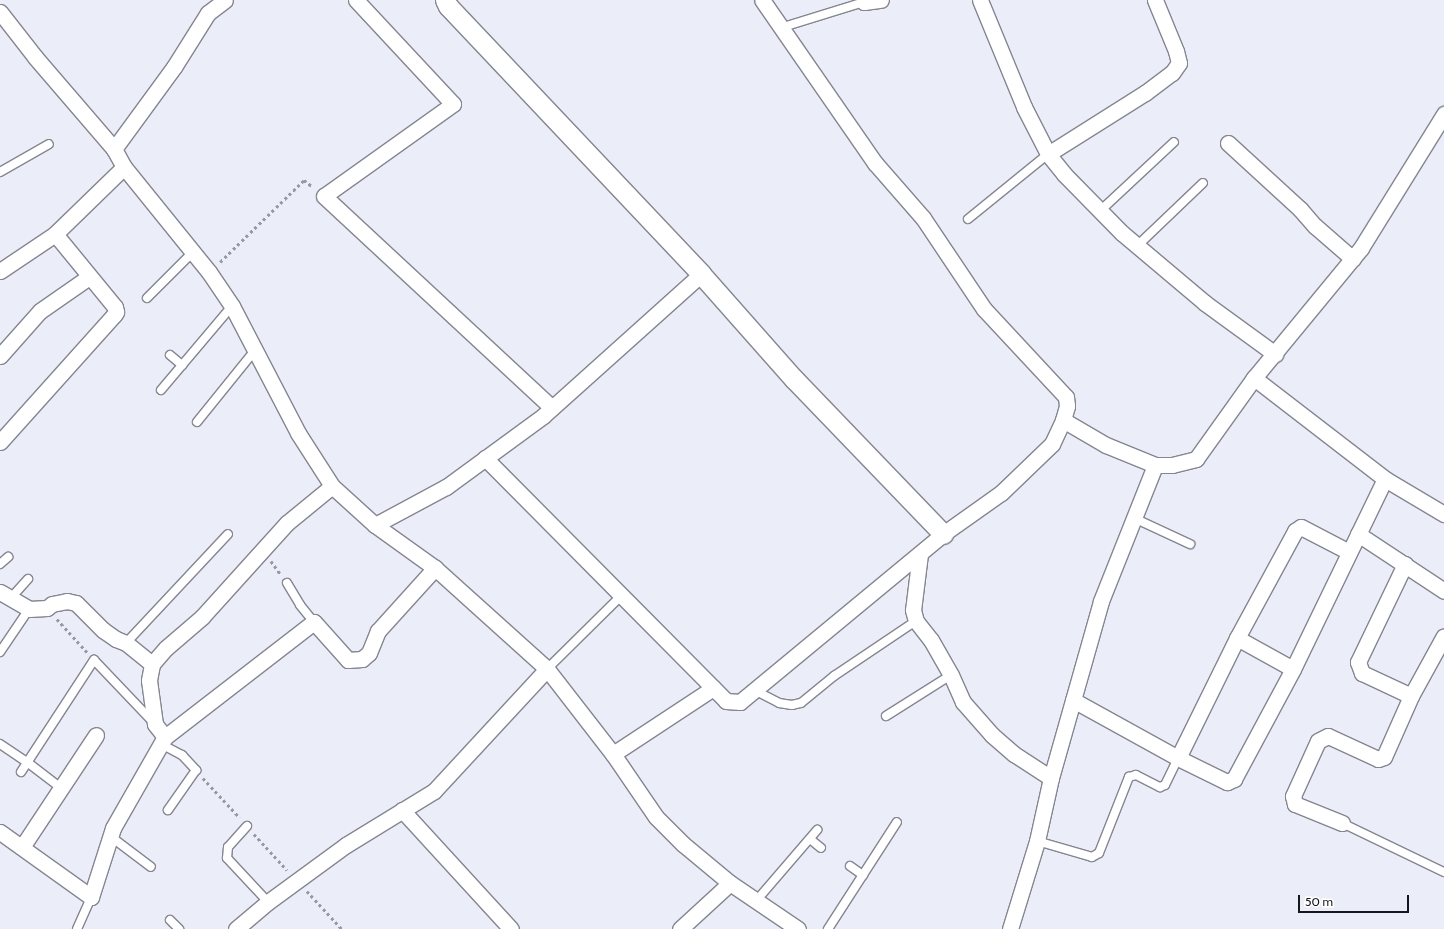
<!DOCTYPE html>
<html>
<head>
<meta charset="utf-8">
<style>
	body { margin:0 }
	#map { position:relative; width:1444px; height:929px; overflow:hidden; background:#ebedf8; font-family:Cabin,sans-serif }
	div>[style] { position:absolute }
	.path>* { height:2.5px; margin-top:-1.25px; transform-origin:0; background:repeating-linear-gradient(90deg,#9798a0 0 3px,transparent 0 6px) }
	.roads { filter:drop-shadow(1px 0 #848690) drop-shadow(-1px 0 #848690) drop-shadow(0 1px #848690) drop-shadow(0 -1px #848690) }
	.service>* { height:8px; margin:-4px; padding:0 4px; transform-origin:4px; border-radius:4px; background:#fff }
	.minor>* { height:15px; margin:-7.5px; padding:0 7.5px; transform-origin:7.5px; border-radius:7.5px; background:#fff }
	.tertiary>* { height:19px; margin:-9.5px; padding:0 9.5px; transform-origin:9.5px; border-radius:9.5px; background:#fff }
	span { translate:-50% -50%; white-space:nowrap; text-align:center; line-height:1.15; -webkit-text-stroke:4px #fff; paint-order:stroke }
	.scale { position:absolute; left:1298px; top:895px; width:111px; height:18px; box-sizing:border-box; border:2px solid #16171a; border-top:0; padding-left:5px; font-size:12px; line-height:14px; white-space:nowrap; color:#16171a; -webkit-text-stroke:3px #fff; paint-order:stroke }
</style>
</head>
<body>
<div id="map">
	<div class="path">
		<i style="left:220px;top:262px;width:117px;rotate:-44.3deg"></i>
		<i style="left:304px;top:180px;width:11px;rotate:38deg"></i>
		<i style="left:271px;top:561px;width:17px;rotate:54deg"></i>
		<i style="left:57px;top:619px;width:45px;rotate:47.7deg"></i>
		<i style="left:203px;top:778px;width:54px;rotate:47.2deg"></i>
		<i style="left:254px;top:834px;width:49px;rotate:47.5deg"></i>
		<i style="left:307px;top:891px;width:52px;rotate:47.4deg"></i>
	</div>
	<div class="roads">
		<div class="service">
			<i style="left:780px;top:28px;width:88px;rotate:-17.2deg"></i>
			<i style="left:0;top:172px;width:56px;rotate:-29.7deg"></i>
			<i style="left:1100px;top:211px;width:101px;rotate:-43deg"></i>
			<i style="left:968px;top:219px;width:103px;rotate:-39.1deg"></i>
			<i style="left:1137px;top:246px;width:91px;rotate:-43.7deg"></i>
			<i style="left:147px;top:298px;width:66px;rotate:-45deg"></i>
			<i style="left:170px;top:355px;width:16px;rotate:40deg"></i>
			<i style="left:161px;top:390px;width:110px;rotate:-49.8deg"></i>
			<i style="left:197px;top:422px;width:92px;rotate:-51.1deg"></i>
			<i style="left:1134px;top:518px;width:62px;rotate:24.9deg"></i>
			<i style="left:0;top:564px;width:11px;rotate:-41deg"></i>
			<i style="left:287px;top:583px;width:26px;rotate:59deg"></i>
			<i style="left:300px;top:605px;width:22px;rotate:51deg"></i>
			<i style="left:10px;top:599px;width:27px;rotate:-48deg"></i>
			<i style="left:126px;top:643px;width:149px;rotate:-46.9deg"></i>
			<i style="left:0;top:652px;width:52px;rotate:-56deg"></i>
			<i style="left:547px;top:669px;width:105px;rotate:-44.6deg"></i>
			<i style="left:754px;top:690px;width:28px;rotate:27deg"></i>
			<i style="left:779px;top:703px;width:13px;rotate:9deg"></i>
			<i style="left:792px;top:705px;width:9px;rotate:-13deg"></i>
			<i style="left:801px;top:703px;width:43px;rotate:-39.3deg"></i>
			<i style="left:834px;top:676px;width:99px;rotate:-33.9deg"></i>
			<i style="left:886px;top:716px;width:77px;rotate:-32.2deg"></i>
			<i style="left:0;top:744px;width:32px;rotate:34deg"></i>
			<i style="left:27px;top:762px;width:43px;rotate:37.4deg"></i>
			<i style="left:161px;top:744px;width:24px;rotate:28deg"></i>
			<i style="left:182px;top:755px;width:21px;rotate:47deg"></i>
			<i style="left:196px;top:770px;width:49px;rotate:125deg"></i>
			<i style="left:21px;top:772px;width:134px;rotate:-56.9deg"></i>
			<i style="left:94px;top:660px;width:86px;rotate:46.4deg"></i>
			<i style="left:1342px;top:823px;width:113px;rotate:25.7deg"></i>
			<i style="left:247px;top:826px;width:28px;rotate:132deg"></i>
			<i style="left:228px;top:847px;width:11px;rotate:95deg"></i>
			<i style="left:227px;top:858px;width:60px;rotate:47deg"></i>
			<i style="left:110px;top:836px;width:51px;rotate:37.1deg"></i>
			<i style="left:810px;top:839px;width:14px;rotate:39deg"></i>
			<i style="left:1037px;top:841px;width:57px;rotate:16.2deg"></i>
			<i style="left:1092px;top:857px;width:8px;rotate:-30deg"></i>
			<i style="left:1099px;top:853px;width:82px;rotate:-68.5deg"></i>
			<i style="left:1129px;top:777px;width:7px;rotate:-16deg"></i>
			<i style="left:1136px;top:775px;width:27px;rotate:27deg"></i>
			<i style="left:1160px;top:787px;width:5px;rotate:-22deg"></i>
			<i style="left:1165px;top:785px;width:30px;rotate:-64deg"></i>
			<i style="left:850px;top:866px;width:16px;rotate:35deg"></i>
			<i style="left:756px;top:901px;width:94px;rotate:-49.3deg"></i>
			<i style="left:170px;top:920px;width:13px;rotate:45deg"></i>
			<i style="left:77px;top:929px;width:35px;rotate:-66deg"></i>
			<i style="left:828px;top:929px;width:127px;rotate:-57.2deg"></i>
		</div>
		<div class="minor">
			<i style="left:356px;top:0;width:142px;rotate:47deg"></i>
			<i style="left:453px;top:104px;width:158px;rotate:144.5deg"></i>
			<i style="left:324px;top:196px;width:311px;rotate:42.9deg"></i>
			<i style="left:864px;top:0;width:2px;rotate:90deg"></i>
			<i style="left:864px;top:2px;width:17px;rotate:-7deg"></i>
			<i style="left:980px;top:0;width:116px;rotate:67.6deg"></i>
			<i style="left:1024px;top:107px;width:53px;rotate:62.9deg"></i>
			<i style="left:1048px;top:154px;width:26px;rotate:51deg"></i>
			<i style="left:1064px;top:174px;width:83px;rotate:45.5deg"></i>
			<i style="left:1122px;top:233px;width:109px;rotate:40.1deg"></i>
			<i style="left:1205px;top:303px;width:87px;rotate:36.1deg"></i>
			<i style="left:0;top:12px;width:57px;rotate:52.1deg"></i>
			<i style="left:35px;top:57px;width:121px;rotate:49.3deg"></i>
			<i style="left:114px;top:149px;width:21px;rotate:61deg"></i>
			<i style="left:124px;top:167px;width:135px;rotate:51deg"></i>
			<i style="left:209px;top:272px;width:41px;rotate:55.9deg"></i>
			<i style="left:232px;top:306px;width:143px;rotate:62.5deg"></i>
			<i style="left:298px;top:433px;width:63px;rotate:57.3deg"></i>
			<i style="left:332px;top:486px;width:58px;rotate:42.2deg"></i>
			<i style="left:375px;top:525px;width:74px;rotate:35.6deg"></i>
			<i style="left:435px;top:568px;width:151px;rotate:42deg"></i>
			<i style="left:547px;top:669px;width:108px;rotate:52.2deg"></i>
			<i style="left:613px;top:754px;width:76px;rotate:55.7deg"></i>
			<i style="left:656px;top:817px;width:38px;rotate:45deg"></i>
			<i style="left:683px;top:844px;width:61px;rotate:39.7deg"></i>
			<i style="left:730px;top:883px;width:82px;rotate:34.1deg"></i>
			<i style="left:1228px;top:143px;width:98px;rotate:42.5deg"></i>
			<i style="left:1300px;top:209px;width:23px;rotate:49deg"></i>
			<i style="left:1315px;top:226px;width:50px;rotate:41deg"></i>
			<i style="left:114px;top:149px;width:102px;rotate:-53.8deg"></i>
			<i style="left:174px;top:67px;width:64px;rotate:-57.8deg"></i>
			<i style="left:208px;top:13px;width:21px;rotate:-37deg"></i>
			<i style="left:1048px;top:154px;width:115px;rotate:-32.2deg"></i>
			<i style="left:1145px;top:93px;width:34px;rotate:-37deg"></i>
			<i style="left:1172px;top:73px;width:12px;rotate:-55deg"></i>
			<i style="left:1179px;top:63px;width:12px;rotate:-104deg"></i>
			<i style="left:1176px;top:51px;width:55px;rotate:-112.4deg"></i>
			<i style="left:0;top:271px;width:66px;rotate:-33.9deg"></i>
			<i style="left:55px;top:234px;width:96px;rotate:-44.2deg"></i>
			<i style="left:0;top:356px;width:60px;rotate:-48.4deg"></i>
			<i style="left:40px;top:311px;width:60px;rotate:-34.8deg"></i>
			<i style="left:1254px;top:378px;width:165px;rotate:37.6deg"></i>
			<i style="left:1385px;top:479px;width:69px;rotate:30.7deg"></i>
			<i style="left:1063px;top:420px;width:50px;rotate:30.2deg"></i>
			<i style="left:1106px;top:445px;width:53px;rotate:22.2deg"></i>
			<i style="left:1155px;top:465px;width:17px"></i>
			<i style="left:1172px;top:465px;width:25px;rotate:-14deg"></i>
			<i style="left:1196px;top:459px;width:100px;rotate:-54.4deg"></i>
			<i style="left:1254px;top:378px;width:168px;rotate:-50.5deg"></i>
			<i style="left:1361px;top:248px;width:158px;rotate:-58.2deg"></i>
			<i style="left:0;top:442px;width:171px;rotate:-48.1deg"></i>
			<i style="left:114px;top:315px;width:4px;rotate:-56deg"></i>
			<i style="left:116px;top:312px;width:5px;rotate:-101deg"></i>
			<i style="left:115px;top:307px;width:94px;rotate:-129.4deg"></i>
			<i style="left:485px;top:458px;width:342px;rotate:45.2deg"></i>
			<i style="left:726px;top:701px;width:14px;rotate:4deg"></i>
			<i style="left:740px;top:702px;width:264px;rotate:-39.6deg"></i>
			<i style="left:943px;top:534px;width:71px;rotate:-35.3deg"></i>
			<i style="left:1001px;top:493px;width:71px;rotate:-43.9deg"></i>
			<i style="left:1052px;top:444px;width:26px;rotate:-65deg"></i>
			<i style="left:1063px;top:420px;width:15px;rotate:-74deg"></i>
			<i style="left:1067px;top:406px;width:9px;rotate:-96deg"></i>
			<i style="left:1066px;top:397px;width:120px;rotate:-133deg"></i>
			<i style="left:984px;top:309px;width:110px;rotate:-123.8deg"></i>
			<i style="left:923px;top:218px;width:73px;rotate:-131.1deg"></i>
			<i style="left:875px;top:163px;width:198px;rotate:-124.7deg"></i>
			<i style="left:375px;top:525px;width:81px;rotate:-28.2deg"></i>
			<i style="left:446px;top:487px;width:120px;rotate:-36.2deg"></i>
			<i style="left:543px;top:416px;width:212px;rotate:-41.9deg"></i>
			<i style="left:1358px;top:534px;width:103px;rotate:33.5deg"></i>
			<i style="left:920px;top:554px;width:56px;rotate:97.1deg"></i>
			<i style="left:913px;top:610px;width:11px;rotate:75deg"></i>
			<i style="left:916px;top:621px;width:24px;rotate:52deg"></i>
			<i style="left:931px;top:640px;width:40px;rotate:60.3deg"></i>
			<i style="left:951px;top:675px;width:30px;rotate:66deg"></i>
			<i style="left:963px;top:702px;width:44px;rotate:48.7deg"></i>
			<i style="left:992px;top:735px;width:29px;rotate:41deg"></i>
			<i style="left:1014px;top:754px;width:44px;rotate:33deg"></i>
			<i style="left:1405px;top:564px;width:109px;rotate:115.6deg"></i>
			<i style="left:1358px;top:662px;width:12px;rotate:70deg"></i>
			<i style="left:1362px;top:673px;width:54px;rotate:25.1deg"></i>
			<i style="left:1411px;top:696px;width:68px;rotate:-61.2deg"></i>
			<i style="left:0;top:592px;width:34px;rotate:30deg"></i>
			<i style="left:29px;top:609px;width:18px;rotate:-3deg"></i>
			<i style="left:47px;top:608px;width:6px;rotate:-39deg"></i>
			<i style="left:52px;top:604px;width:15px;rotate:-11deg"></i>
			<i style="left:67px;top:601px;width:9px;rotate:13deg"></i>
			<i style="left:76px;top:603px;width:38px;rotate:45deg"></i>
			<i style="left:103px;top:630px;width:16px;rotate:35deg"></i>
			<i style="left:116px;top:639px;width:11px;rotate:22deg"></i>
			<i style="left:126px;top:643px;width:33px;rotate:39deg"></i>
			<i style="left:1237px;top:638px;width:64px;rotate:29deg"></i>
			<i style="left:1073px;top:700px;width:120px;rotate:28.9deg"></i>
			<i style="left:1178px;top:758px;width:55px;rotate:26.1deg"></i>
			<i style="left:1227px;top:782px;width:8px;rotate:-23deg"></i>
			<i style="left:1234px;top:779px;width:125px;rotate:-61.8deg"></i>
			<i style="left:1293px;top:669px;width:211px;rotate:-64.2deg"></i>
			<i style="left:165px;top:737px;width:16px;rotate:-128deg"></i>
			<i style="left:155px;top:724px;width:44px;rotate:-97.8deg"></i>
			<i style="left:149px;top:680px;width:16px;rotate:-79deg"></i>
			<i style="left:152px;top:664px;width:21px;rotate:-49deg"></i>
			<i style="left:166px;top:648px;width:48px;rotate:-40.7deg"></i>
			<i style="left:202px;top:617px;width:127px;rotate:-47.9deg"></i>
			<i style="left:287px;top:523px;width:58px;rotate:-39.4deg"></i>
			<i style="left:613px;top:754px;width:120px;rotate:-33.4deg"></i>
			<i style="left:1178px;top:758px;width:134px;rotate:-63.8deg"></i>
			<i style="left:1237px;top:638px;width:122px;rotate:-61.5deg"></i>
			<i style="left:1295px;top:531px;width:7px;rotate:-34deg"></i>
			<i style="left:1301px;top:527px;width:54px;rotate:27.5deg"></i>
			<i style="left:402px;top:810px;width:161px;rotate:47.5deg"></i>
			<i style="left:1342px;top:823px;width:51px;rotate:-158deg"></i>
			<i style="left:1295px;top:804px;width:8px;rotate:-104deg"></i>
			<i style="left:1293px;top:796px;width:60px;rotate:-65.6deg"></i>
			<i style="left:1318px;top:741px;width:11px;rotate:-27deg"></i>
			<i style="left:1328px;top:736px;width:55px;rotate:24.7deg"></i>
			<i style="left:1378px;top:759px;width:6px;rotate:-18deg"></i>
			<i style="left:1384px;top:757px;width:67px;rotate:-66.1deg"></i>
			<i style="left:0;top:832px;width:112px;rotate:35.5deg"></i>
			<i style="left:91px;top:897px;width:72px;rotate:-72.3deg"></i>
			<i style="left:113px;top:828px;width:105px;rotate:-60.3deg"></i>
			<i style="left:165px;top:737px;width:188px;rotate:-37.7deg"></i>
			<i style="left:314px;top:622px;width:51px;rotate:48.2deg"></i>
			<i style="left:348px;top:660px;width:14px;rotate:-4deg"></i>
			<i style="left:362px;top:659px;width:9px;rotate:-41deg"></i>
			<i style="left:369px;top:653px;width:24px;rotate:-68deg"></i>
			<i style="left:378px;top:631px;width:85px;rotate:-47.9deg"></i>
			<i style="left:22px;top:847px;width:134px;rotate:-56.5deg"></i>
			<i style="left:236px;top:929px;width:42px;rotate:-40.2deg"></i>
			<i style="left:268px;top:902px;width:97px;rotate:-36.2deg"></i>
			<i style="left:346px;top:845px;width:103px;rotate:-31.5deg"></i>
			<i style="left:434px;top:791px;width:166px;rotate:-47.2deg"></i>
			<i style="left:680px;top:929px;width:68px;rotate:-42.6deg"></i>
			<i style="left:1010px;top:929px;width:92px;rotate:-72.9deg"></i>
			<i style="left:1037px;top:841px;width:65px;rotate:-77.5deg"></i>
			<i style="left:1051px;top:778px;width:184px;rotate:-74.2deg"></i>
			<i style="left:1101px;top:601px;width:146px;rotate:-68.3deg"></i>
		</div>
		<div class="tertiary">
			<i style="left:445px;top:0;width:7px;rotate:63deg"></i>
			<i style="left:448px;top:6px;width:369px;rotate:46.6deg"></i>
			<i style="left:701px;top:274px;width:140px;rotate:48.5deg"></i>
			<i style="left:794px;top:379px;width:215px;rotate:46.1deg"></i>
		</div>
	</div>
	<div class="scale">50 m</div>
</div>
</body>
</html>
